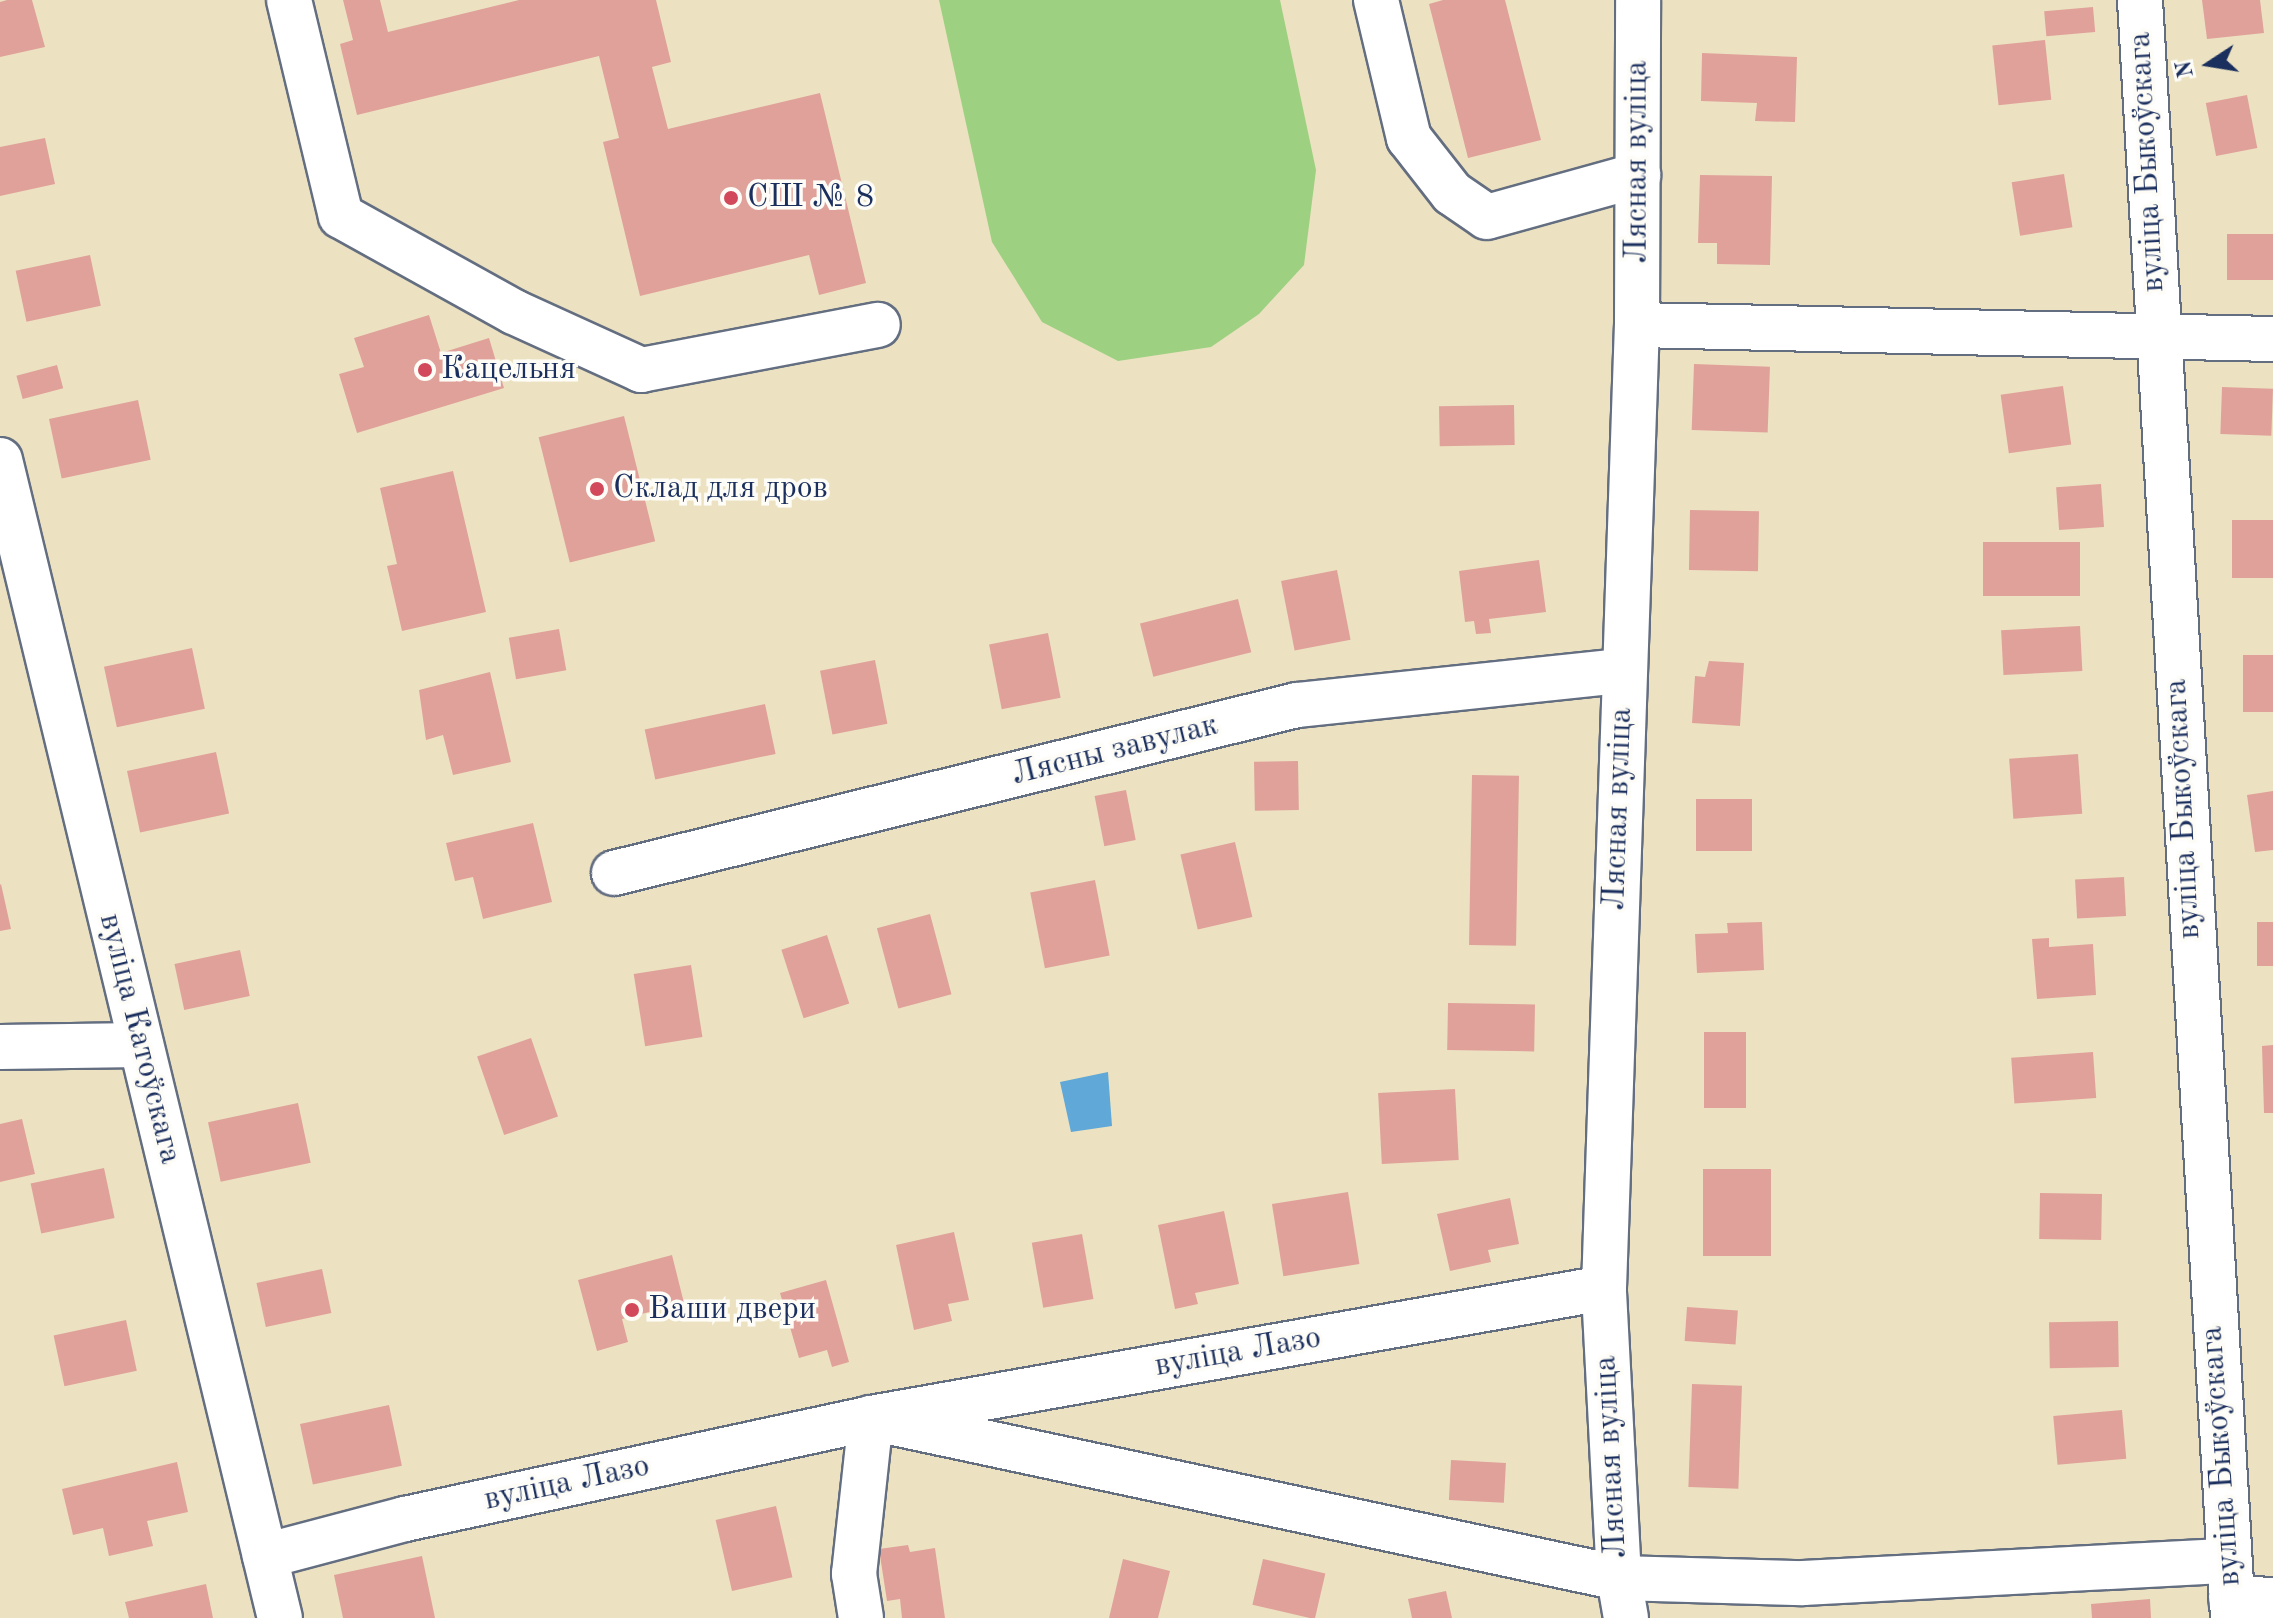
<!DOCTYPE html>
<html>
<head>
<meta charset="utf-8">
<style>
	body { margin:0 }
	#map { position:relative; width:2273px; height:1618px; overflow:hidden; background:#ece2c1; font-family:"Old Standard TT",serif }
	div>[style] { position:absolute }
	.green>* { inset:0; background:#9dd080 }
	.water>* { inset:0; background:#5fa8d7 }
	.building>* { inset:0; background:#e0a19a; transform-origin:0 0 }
	.roads { filter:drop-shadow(2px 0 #646e81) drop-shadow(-2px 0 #646e81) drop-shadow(0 2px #646e81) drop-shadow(0 -2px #646e81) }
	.minor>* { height:44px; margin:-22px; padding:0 22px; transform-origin:22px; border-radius:22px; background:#fff }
	.dots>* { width:22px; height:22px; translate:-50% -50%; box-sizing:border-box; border:4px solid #fdfcf7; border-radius:50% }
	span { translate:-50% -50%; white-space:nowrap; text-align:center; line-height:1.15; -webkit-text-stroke:7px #fdfcf7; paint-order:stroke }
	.street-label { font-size:32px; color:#1b2f5e }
	.poi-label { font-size:32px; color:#1b2f5e }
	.left { translate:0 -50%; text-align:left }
	.north { position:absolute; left:2169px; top:24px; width:80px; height:80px; -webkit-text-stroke:6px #fdfcf7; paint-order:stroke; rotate:258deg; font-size:22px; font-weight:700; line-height:32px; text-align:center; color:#1b2f5e }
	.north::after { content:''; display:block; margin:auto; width:28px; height:36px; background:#1b2f5e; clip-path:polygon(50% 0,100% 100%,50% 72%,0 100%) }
</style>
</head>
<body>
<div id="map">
	<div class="green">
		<i style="clip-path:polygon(939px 0,1280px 0,1316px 170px,1304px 265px,1259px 314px,1211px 347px,1118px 361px,1042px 322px,992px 242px)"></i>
	</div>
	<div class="water">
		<i style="clip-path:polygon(1108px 1072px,1112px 1126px,1071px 1132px,1060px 1082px)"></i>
	</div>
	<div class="building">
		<i style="clip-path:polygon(7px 0,32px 0,45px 47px,0 57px,0 2px)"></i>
		<i style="clip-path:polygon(343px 0,380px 0,388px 32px,519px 0,656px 0,671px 62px,652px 67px,668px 129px,820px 93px,866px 283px,819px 295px,809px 255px,640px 296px,603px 142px,619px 138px,599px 56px,357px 115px,340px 44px,353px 40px)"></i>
		<i style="clip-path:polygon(1443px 0,1505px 0,1541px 140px,1468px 158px,1429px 4px)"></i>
		<i style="clip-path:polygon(2202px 0,2260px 0,2264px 33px,2207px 39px)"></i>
		<i style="left:2093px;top:7px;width:25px;height:49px;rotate:85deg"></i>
		<i style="left:2045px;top:40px;width:60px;height:53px;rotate:84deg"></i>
		<i style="clip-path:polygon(1702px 53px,1797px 57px,1795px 122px,1755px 121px,1757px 103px,1701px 101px)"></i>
		<i style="left:2247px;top:95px;width:54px;height:42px;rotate:79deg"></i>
		<i style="clip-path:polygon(45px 138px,55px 184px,0 196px,0 147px)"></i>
		<i style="left:2064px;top:174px;width:54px;height:53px;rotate:81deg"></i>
		<i style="clip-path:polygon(1700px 175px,1772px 176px,1770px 265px,1717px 264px,1717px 243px,1698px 243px)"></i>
		<i style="left:2273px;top:234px;width:46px;height:46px;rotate:90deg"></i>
		<i style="left:90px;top:255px;width:52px;height:76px;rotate:78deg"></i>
		<i style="clip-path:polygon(429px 315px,441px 353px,489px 338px,504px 388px,357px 433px,339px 374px,364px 367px,354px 338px)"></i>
		<i style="left:1694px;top:364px;width:76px;height:66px;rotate:2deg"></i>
		<i style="left:57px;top:365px;width:24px;height:42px;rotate:75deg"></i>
		<i style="left:2063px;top:386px;width:59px;height:63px;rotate:82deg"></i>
		<i style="left:2222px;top:387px;width:51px;height:47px;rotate:2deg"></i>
		<i style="left:138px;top:400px;width:61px;height:91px;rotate:78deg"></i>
		<i style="left:1514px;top:405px;width:40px;height:75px;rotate:89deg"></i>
		<i style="left:624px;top:416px;width:129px;height:88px;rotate:76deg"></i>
		<i style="clip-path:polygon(453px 471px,486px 612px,402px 631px,387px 566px,397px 564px,380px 488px)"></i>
		<i style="left:2101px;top:484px;width:43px;height:45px;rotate:86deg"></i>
		<i style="left:1690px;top:510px;width:69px;height:60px;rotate:1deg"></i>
		<i style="left:2273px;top:520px;width:58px;height:41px;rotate:90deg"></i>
		<i style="left:2080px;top:542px;width:54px;height:97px;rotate:90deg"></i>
		<i style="clip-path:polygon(1539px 560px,1546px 612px,1489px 619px,1491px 633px,1476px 634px,1474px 621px,1465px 622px,1459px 571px)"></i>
		<i style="left:1337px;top:570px;width:71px;height:57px;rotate:79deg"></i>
		<i style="left:1238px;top:599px;width:55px;height:101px;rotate:76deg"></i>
		<i style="left:2080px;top:626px;width:45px;height:79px;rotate:87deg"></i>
		<i style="left:559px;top:629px;width:42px;height:51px;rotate:80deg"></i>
		<i style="left:1048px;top:633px;width:66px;height:60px;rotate:79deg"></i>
		<i style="left:192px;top:648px;width:62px;height:90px;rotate:78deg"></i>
		<i style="left:2273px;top:655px;width:57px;height:30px;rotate:90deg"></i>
		<i style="left:875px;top:660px;width:65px;height:56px;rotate:79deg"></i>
		<i style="clip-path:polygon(1709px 661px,1744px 663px,1740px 726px,1692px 723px,1695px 676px,1705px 677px)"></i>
		<i style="clip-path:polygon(490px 672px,511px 762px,453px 775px,443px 735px,426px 740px,419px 690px)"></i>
		<i style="left:765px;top:704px;width:51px;height:123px;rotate:78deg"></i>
		<i style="left:216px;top:752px;width:63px;height:91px;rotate:78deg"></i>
		<i style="left:2078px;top:754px;width:60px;height:69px;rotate:86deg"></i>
		<i style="left:1298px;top:761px;width:49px;height:44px;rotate:89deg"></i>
		<i style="left:1472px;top:775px;width:47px;height:170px;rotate:1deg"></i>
		<i style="left:1126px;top:790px;width:51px;height:32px;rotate:79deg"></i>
		<i style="clip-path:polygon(2273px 791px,2273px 850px,2255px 852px,2247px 795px)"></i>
		<i style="left:1696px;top:799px;width:56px;height:52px"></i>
		<i style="clip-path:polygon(533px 823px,552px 902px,483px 919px,473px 877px,455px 881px,446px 843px)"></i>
		<i style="left:1235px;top:842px;width:77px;height:56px;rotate:77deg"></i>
		<i style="left:2124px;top:877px;width:39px;height:49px;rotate:87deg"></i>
		<i style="left:1095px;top:880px;width:77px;height:66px;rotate:79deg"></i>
		<i style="clip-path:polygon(1px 884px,11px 929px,0 931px,0 885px)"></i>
		<i style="left:930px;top:914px;width:83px;height:55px;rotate:75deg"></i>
		<i style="clip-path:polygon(1762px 922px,1764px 970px,1697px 973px,1695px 934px,1728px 933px,1727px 923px)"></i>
		<i style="left:2273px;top:922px;width:44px;height:16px;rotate:90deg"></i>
		<i style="left:827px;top:935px;width:72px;height:48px;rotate:72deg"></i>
		<i style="clip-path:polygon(2049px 938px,2049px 947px,2093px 944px,2096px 995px,2037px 999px,2032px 939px)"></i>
		<i style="left:240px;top:950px;width:47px;height:67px;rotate:78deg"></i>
		<i style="left:691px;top:965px;width:73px;height:58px;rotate:81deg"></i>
		<i style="left:1448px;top:1003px;width:87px;height:47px;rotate:1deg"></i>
		<i style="left:1704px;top:1032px;width:42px;height:76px"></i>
		<i style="left:531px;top:1038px;width:83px;height:57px;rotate:71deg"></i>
		<i style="clip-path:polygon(2273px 1045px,2273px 1113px,2264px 1113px,2262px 1046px)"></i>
		<i style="left:2093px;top:1052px;width:46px;height:82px;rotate:86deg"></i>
		<i style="left:1455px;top:1089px;width:71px;height:77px;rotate:87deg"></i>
		<i style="left:298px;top:1103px;width:61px;height:92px;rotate:78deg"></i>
		<i style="clip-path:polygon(22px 1119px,35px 1174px,0 1182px,0 1124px)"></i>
		<i style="left:104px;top:1168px;width:51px;height:75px;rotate:78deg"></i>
		<i style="left:1703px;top:1169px;width:68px;height:87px"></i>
		<i style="left:1348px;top:1192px;width:73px;height:77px;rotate:81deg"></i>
		<i style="left:2040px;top:1193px;width:62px;height:46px;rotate:1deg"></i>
		<i style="clip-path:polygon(1510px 1198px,1519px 1244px,1488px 1250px,1491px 1262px,1450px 1271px,1437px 1214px)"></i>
		<i style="clip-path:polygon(1224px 1211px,1239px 1284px,1195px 1293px,1198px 1304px,1175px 1309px,1158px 1225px)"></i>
		<i style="clip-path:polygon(954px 1232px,969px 1300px,948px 1304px,952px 1321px,914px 1330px,896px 1245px)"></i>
		<i style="left:1082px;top:1234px;width:66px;height:51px;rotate:80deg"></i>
		<i style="clip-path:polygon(672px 1255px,684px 1303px,622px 1319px,628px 1342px,597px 1351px,578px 1280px)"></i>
		<i style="left:322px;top:1269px;width:45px;height:67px;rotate:78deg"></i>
		<i style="clip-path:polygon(826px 1280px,849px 1362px,832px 1367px,827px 1350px,799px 1358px,780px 1293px)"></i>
		<i style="left:1687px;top:1307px;width:51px;height:34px;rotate:4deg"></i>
		<i style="left:126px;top:1320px;width:52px;height:74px;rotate:78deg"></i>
		<i style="left:2118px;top:1321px;width:46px;height:69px;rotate:89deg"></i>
		<i style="left:1692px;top:1384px;width:50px;height:103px;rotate:2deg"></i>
		<i style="left:389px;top:1405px;width:62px;height:91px;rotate:78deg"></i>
		<i style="left:2122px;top:1410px;width:49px;height:69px;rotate:85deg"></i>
		<i style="left:1451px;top:1460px;width:55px;height:40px;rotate:3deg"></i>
		<i style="clip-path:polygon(177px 1462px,188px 1512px,147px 1521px,153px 1546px,109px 1556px,103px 1528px,73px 1535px,62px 1489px)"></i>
		<i style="left:776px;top:1506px;width:73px;height:62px;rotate:77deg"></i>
		<i style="clip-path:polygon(908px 1545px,910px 1552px,935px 1548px,945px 1618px,902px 1618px,900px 1599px,887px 1601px,879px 1549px)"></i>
		<i style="clip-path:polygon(422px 1556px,435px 1618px,343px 1618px,334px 1575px)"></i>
		<i style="clip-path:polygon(1123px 1559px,1170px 1571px,1158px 1618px,1109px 1618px)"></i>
		<i style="left:1263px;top:1559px;width:64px;height:47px;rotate:13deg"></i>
		<i style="clip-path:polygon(206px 1584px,213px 1618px,129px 1618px,125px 1602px)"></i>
		<i style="clip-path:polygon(1446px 1591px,1452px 1618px,1412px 1618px,1408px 1599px)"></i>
		<i style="clip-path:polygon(2150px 1599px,2151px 1618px,2092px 1618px,2091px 1604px)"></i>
	</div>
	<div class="roads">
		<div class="minor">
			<i style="left:289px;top:0;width:222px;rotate:76.5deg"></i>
			<i style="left:341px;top:216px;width:198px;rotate:29deg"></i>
			<i style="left:514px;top:312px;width:140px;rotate:24.5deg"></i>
			<i style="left:641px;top:370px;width:241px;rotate:-10.8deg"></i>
			<i style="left:1376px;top:0;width:142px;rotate:76.6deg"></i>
			<i style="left:1409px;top:138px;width:70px;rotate:52deg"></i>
			<i style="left:1452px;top:193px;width:42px;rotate:34.4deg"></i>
			<i style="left:1487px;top:217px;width:157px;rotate:-15.5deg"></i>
			<i style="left:2140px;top:0;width:1621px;rotate:86.71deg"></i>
			<i style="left:1637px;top:325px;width:636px;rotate:1.26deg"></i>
			<i style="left:0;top:460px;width:1191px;rotate:76.41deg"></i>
			<i style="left:614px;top:873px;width:703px;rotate:-13.82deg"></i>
			<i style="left:1297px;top:705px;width:328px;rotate:-6deg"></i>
			<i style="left:0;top:1047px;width:141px;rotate:-0.8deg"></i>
			<i style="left:871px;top:1418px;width:765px;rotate:12.07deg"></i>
			<i style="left:1619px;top:1578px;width:184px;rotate:1.6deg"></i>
			<i style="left:1803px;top:1583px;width:425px;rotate:-3deg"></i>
			<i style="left:265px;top:1556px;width:145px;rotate:-14.8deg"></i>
			<i style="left:405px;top:1519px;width:477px;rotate:-12.2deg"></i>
			<i style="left:871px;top:1418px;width:744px;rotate:-10.06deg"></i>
			<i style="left:2231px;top:1598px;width:42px;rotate:2.7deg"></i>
			<i style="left:861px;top:1618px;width:45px;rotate:-99deg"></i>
			<i style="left:854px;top:1574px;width:157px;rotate:-83.8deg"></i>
			<i style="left:1626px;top:1618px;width:41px;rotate:-99.9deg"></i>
			<i style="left:1619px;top:1578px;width:290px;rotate:-93deg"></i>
			<i style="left:1604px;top:1288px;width:964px;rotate:-88.04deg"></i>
			<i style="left:1637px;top:325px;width:325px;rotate:-89.8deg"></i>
		</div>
	</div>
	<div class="dots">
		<i style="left:731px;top:198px;background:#d1495b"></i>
		<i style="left:425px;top:370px;background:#d1495b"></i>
		<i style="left:597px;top:489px;background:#d1495b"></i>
		<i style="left:632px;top:1310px;background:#d1495b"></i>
	</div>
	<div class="street-label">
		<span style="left:1638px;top:162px;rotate:-90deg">Лясная вуліца</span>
		<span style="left:2148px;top:162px;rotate:-93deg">вуліца Быкоўскага</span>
		<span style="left:1115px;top:751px;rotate:-14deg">Лясны завулак</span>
		<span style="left:1619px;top:809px;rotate:-88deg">Лясная вуліца</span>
		<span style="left:2184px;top:809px;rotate:-93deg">вуліца Быкоўскага</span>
		<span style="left:139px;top:1039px;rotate:76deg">вуліца Катоўскага</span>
		<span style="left:1238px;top:1353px;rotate:-10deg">вуліца Лазо</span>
		<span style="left:2222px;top:1456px;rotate:-94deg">вуліца Быкоўскага</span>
		<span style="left:1612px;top:1457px;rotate:-93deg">Лясная вуліца</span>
		<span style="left:567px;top:1484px;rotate:-12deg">вуліца Лазо</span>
	</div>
	<div class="poi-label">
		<span class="left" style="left:747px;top:198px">СШ № 8</span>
		<span class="left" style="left:441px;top:370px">Кацельня</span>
		<span class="left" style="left:613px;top:489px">Склад для дров</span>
		<span class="left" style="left:648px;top:1310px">Ваши двери</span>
	</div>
	<div class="north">N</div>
</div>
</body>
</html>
